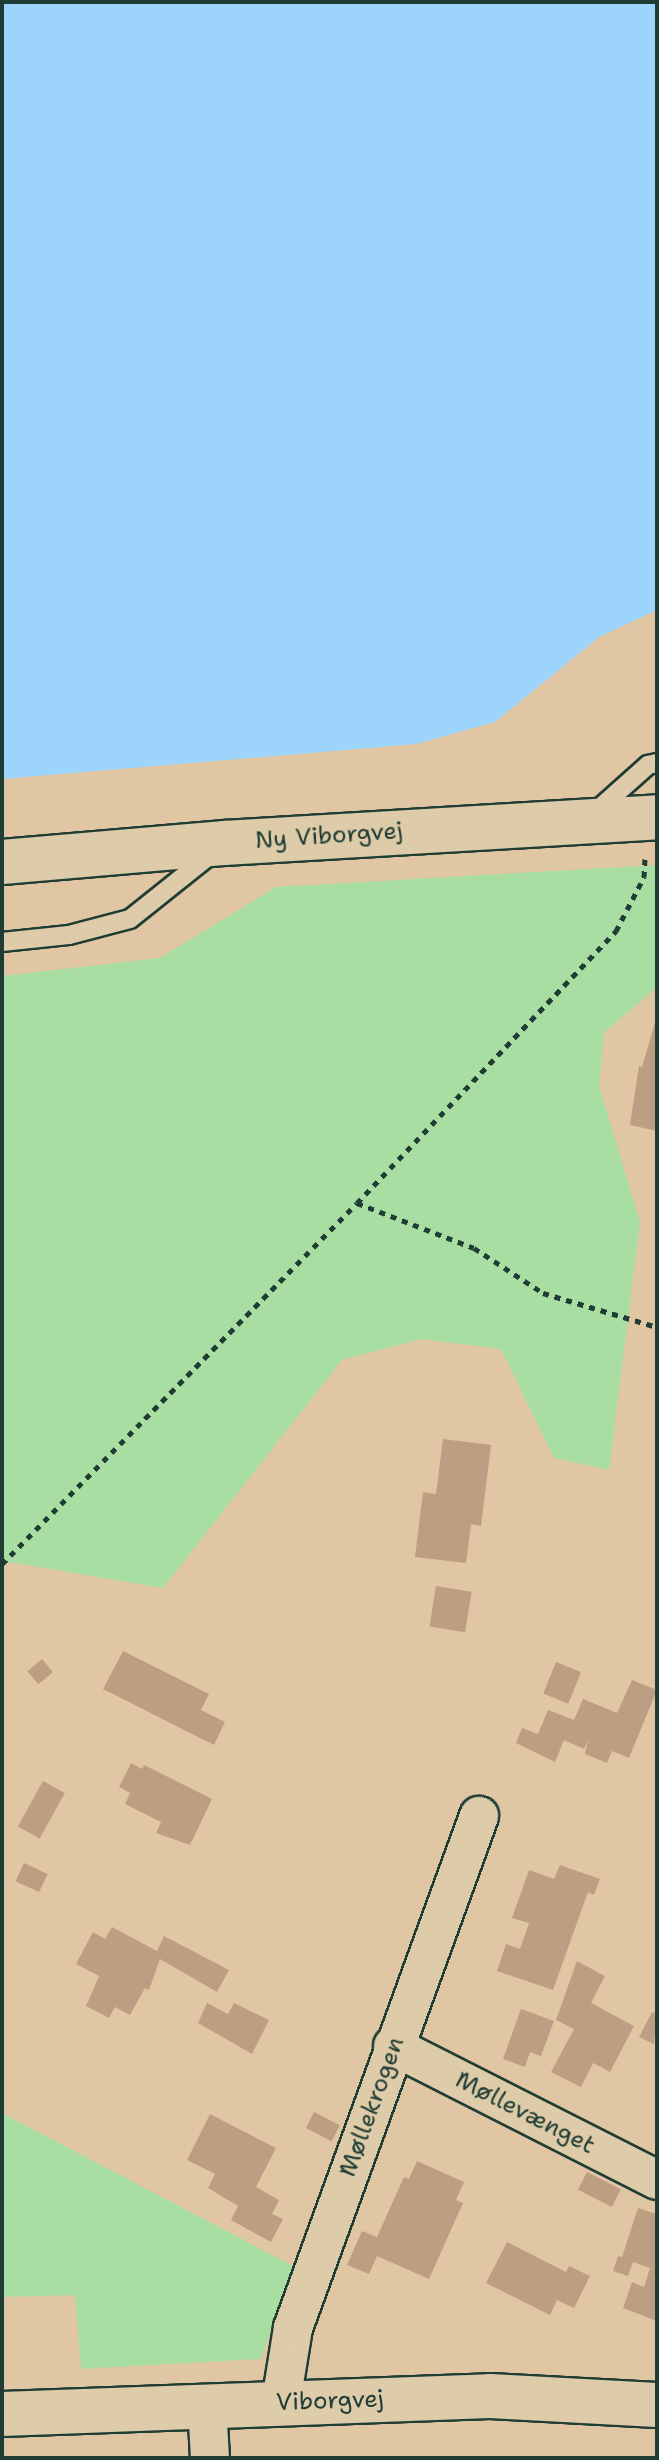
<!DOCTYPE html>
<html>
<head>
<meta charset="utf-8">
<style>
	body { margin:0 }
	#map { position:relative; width:659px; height:2460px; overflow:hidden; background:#e1c6a4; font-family:"Shantell Sans",sans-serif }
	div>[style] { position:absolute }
	.green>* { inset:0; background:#a8dea1 }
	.water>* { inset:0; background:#9cd4fc }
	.building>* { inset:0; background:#bd9e83; transform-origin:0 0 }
	.path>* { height:5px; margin-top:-2.5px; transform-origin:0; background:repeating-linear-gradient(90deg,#1f3d34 0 6px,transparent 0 12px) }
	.roads { filter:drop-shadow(2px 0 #1f3d34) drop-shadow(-2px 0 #1f3d34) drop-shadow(0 2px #1f3d34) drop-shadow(0 -2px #1f3d34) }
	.service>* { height:18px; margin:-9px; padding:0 9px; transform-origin:9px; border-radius:9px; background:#decba9 }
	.minor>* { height:38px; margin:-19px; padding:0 19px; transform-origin:19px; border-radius:19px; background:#decba9 }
	.tertiary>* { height:44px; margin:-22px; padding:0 22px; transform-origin:22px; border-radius:22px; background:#decba9 }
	span { translate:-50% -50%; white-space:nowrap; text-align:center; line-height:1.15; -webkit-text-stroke:7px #decba9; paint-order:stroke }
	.street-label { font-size:24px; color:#1f3d34 }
	.frame { position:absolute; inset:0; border:4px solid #1f3d34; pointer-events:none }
</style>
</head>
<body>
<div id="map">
	<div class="green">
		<i style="clip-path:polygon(657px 865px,657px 987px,604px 1033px,599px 1086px,640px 1222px,609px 1470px,554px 1458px,501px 1349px,421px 1339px,342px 1360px,163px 1588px,2px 1561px,2px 976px,160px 958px,276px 887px)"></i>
		<i style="clip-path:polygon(2px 2113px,293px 2266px,261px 2359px,81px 2369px,75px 2295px,2px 2297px)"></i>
	</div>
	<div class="water">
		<i style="clip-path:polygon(2px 2px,657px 2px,657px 610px,599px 637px,495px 722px,416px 744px,2px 779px)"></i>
	</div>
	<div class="building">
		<i style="clip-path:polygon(657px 1016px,657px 1131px,630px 1125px,639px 1066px,642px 1067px)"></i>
		<i style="clip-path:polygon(443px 1439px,491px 1445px,481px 1526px,471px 1524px,466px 1563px,415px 1557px,423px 1492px,436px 1494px)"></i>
		<i style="left:436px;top:1586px;width:36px;height:41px;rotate:9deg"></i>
		<i style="clip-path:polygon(123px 1651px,209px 1694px,201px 1710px,225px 1722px,214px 1745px,103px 1689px)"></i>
		<i style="left:42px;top:1659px;width:17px;height:19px;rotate:50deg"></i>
		<i style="left:556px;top:1662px;width:27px;height:34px;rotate:22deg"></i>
		<i style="clip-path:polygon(632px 1680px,657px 1690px,629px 1758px,612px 1751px,607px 1763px,585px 1754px,588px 1740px,584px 1749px,564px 1740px,555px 1762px,516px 1743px,522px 1728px,538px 1734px,548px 1710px,574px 1720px,583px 1699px,617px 1713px)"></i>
		<i style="clip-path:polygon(131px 1763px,142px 1769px,144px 1765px,212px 1799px,190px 1845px,156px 1833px,161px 1822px,125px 1804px,130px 1793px,119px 1787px)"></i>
		<i style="left:43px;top:1781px;width:25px;height:52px;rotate:29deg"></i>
		<i style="left:24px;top:1863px;width:26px;height:20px;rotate:25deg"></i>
		<i style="clip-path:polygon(560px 1865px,600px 1879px,594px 1895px,588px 1892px,553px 1990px,497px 1971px,506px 1944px,520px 1949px,529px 1923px,512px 1918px,529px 1870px,554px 1879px)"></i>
		<i style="clip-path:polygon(112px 1927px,157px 1951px,164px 1936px,229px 1970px,217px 1992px,160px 1959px,149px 1990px,145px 1988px,130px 2015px,115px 2007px,109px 2018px,86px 2006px,99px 1976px,76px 1964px,93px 1932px,105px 1939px)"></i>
		<i style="clip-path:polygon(577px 1961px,605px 1976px,591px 2003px,634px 2026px,610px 2072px,593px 2063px,581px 2087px,551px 2072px,574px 2029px,556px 2020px)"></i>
		<i style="clip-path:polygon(207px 2003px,228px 2014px,234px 2003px,269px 2020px,252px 2054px,198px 2023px)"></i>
		<i style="clip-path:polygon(521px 2009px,554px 2021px,541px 2056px,530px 2052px,525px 2067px,503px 2059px)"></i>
		<i style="clip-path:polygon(652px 2012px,657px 2014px,654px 2044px,639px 2037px)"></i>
		<i style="left:314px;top:2112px;width:29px;height:18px;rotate:27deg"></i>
		<i style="clip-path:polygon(210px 2114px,276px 2148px,256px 2187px,279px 2200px,272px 2214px,283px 2219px,271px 2242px,231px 2220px,238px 2206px,208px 2188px,215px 2174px,187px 2160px)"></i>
		<i style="clip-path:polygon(417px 2161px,464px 2182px,456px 2200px,463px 2203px,429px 2279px,377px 2256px,369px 2274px,347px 2265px,362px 2231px,377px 2237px,404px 2177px,409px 2179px)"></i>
		<i style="left:587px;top:2172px;width:38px;height:20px;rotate:27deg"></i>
		<i style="clip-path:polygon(638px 2208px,657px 2214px,657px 2321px,623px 2308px,632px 2282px,644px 2287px,650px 2268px,633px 2262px,628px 2276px,613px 2271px,618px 2256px,622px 2257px)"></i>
		<i style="clip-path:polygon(507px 2242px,566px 2272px,569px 2266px,590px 2276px,574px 2308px,557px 2300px,550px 2315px,486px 2283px)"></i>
	</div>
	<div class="path">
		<i style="left:357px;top:1203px;width:125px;rotate:21deg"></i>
		<i style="left:474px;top:1248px;width:82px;rotate:33.1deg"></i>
		<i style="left:543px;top:1293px;width:119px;rotate:16.6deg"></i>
		<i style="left:2px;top:1564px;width:506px;rotate:-45.48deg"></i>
		<i style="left:357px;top:1203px;width:376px;rotate:-46.4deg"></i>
		<i style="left:616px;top:931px;width:61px;rotate:-62.6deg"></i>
		<i style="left:644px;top:877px;width:21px;rotate:-87deg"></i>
	</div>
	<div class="roads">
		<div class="service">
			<i style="left:593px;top:814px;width:74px;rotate:-41.7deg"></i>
			<i style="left:648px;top:765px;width:9px;rotate:-13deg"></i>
			<i style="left:2px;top:942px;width:67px;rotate:-6deg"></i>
			<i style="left:69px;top:935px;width:63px;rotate:-14.7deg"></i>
			<i style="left:130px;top:919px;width:107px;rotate:-38.6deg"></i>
		</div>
		<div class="minor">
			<i style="left:393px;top:2046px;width:296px;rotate:26.9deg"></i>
			<i style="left:281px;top:2402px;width:75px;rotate:-80.8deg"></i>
			<i style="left:293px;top:2328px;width:545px;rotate:-70.03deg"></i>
			<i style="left:207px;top:2405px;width:53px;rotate:86.8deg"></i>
		</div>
		<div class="tertiary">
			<i style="left:2px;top:862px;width:224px;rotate:-4.9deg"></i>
			<i style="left:225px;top:843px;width:433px;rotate:-3.4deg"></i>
			<i style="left:2px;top:2414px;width:488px;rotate:-2.1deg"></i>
			<i style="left:490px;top:2396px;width:167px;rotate:3.1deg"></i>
		</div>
	</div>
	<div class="street-label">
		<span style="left:329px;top:836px;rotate:-4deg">Ny Viborgvej</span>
		<span style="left:372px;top:2107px;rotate:-70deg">Møllekrogen</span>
		<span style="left:525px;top:2113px;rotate:27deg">Møllevænget</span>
		<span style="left:330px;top:2401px;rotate:-2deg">Viborgvej</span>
	</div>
	<div class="frame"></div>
</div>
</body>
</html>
